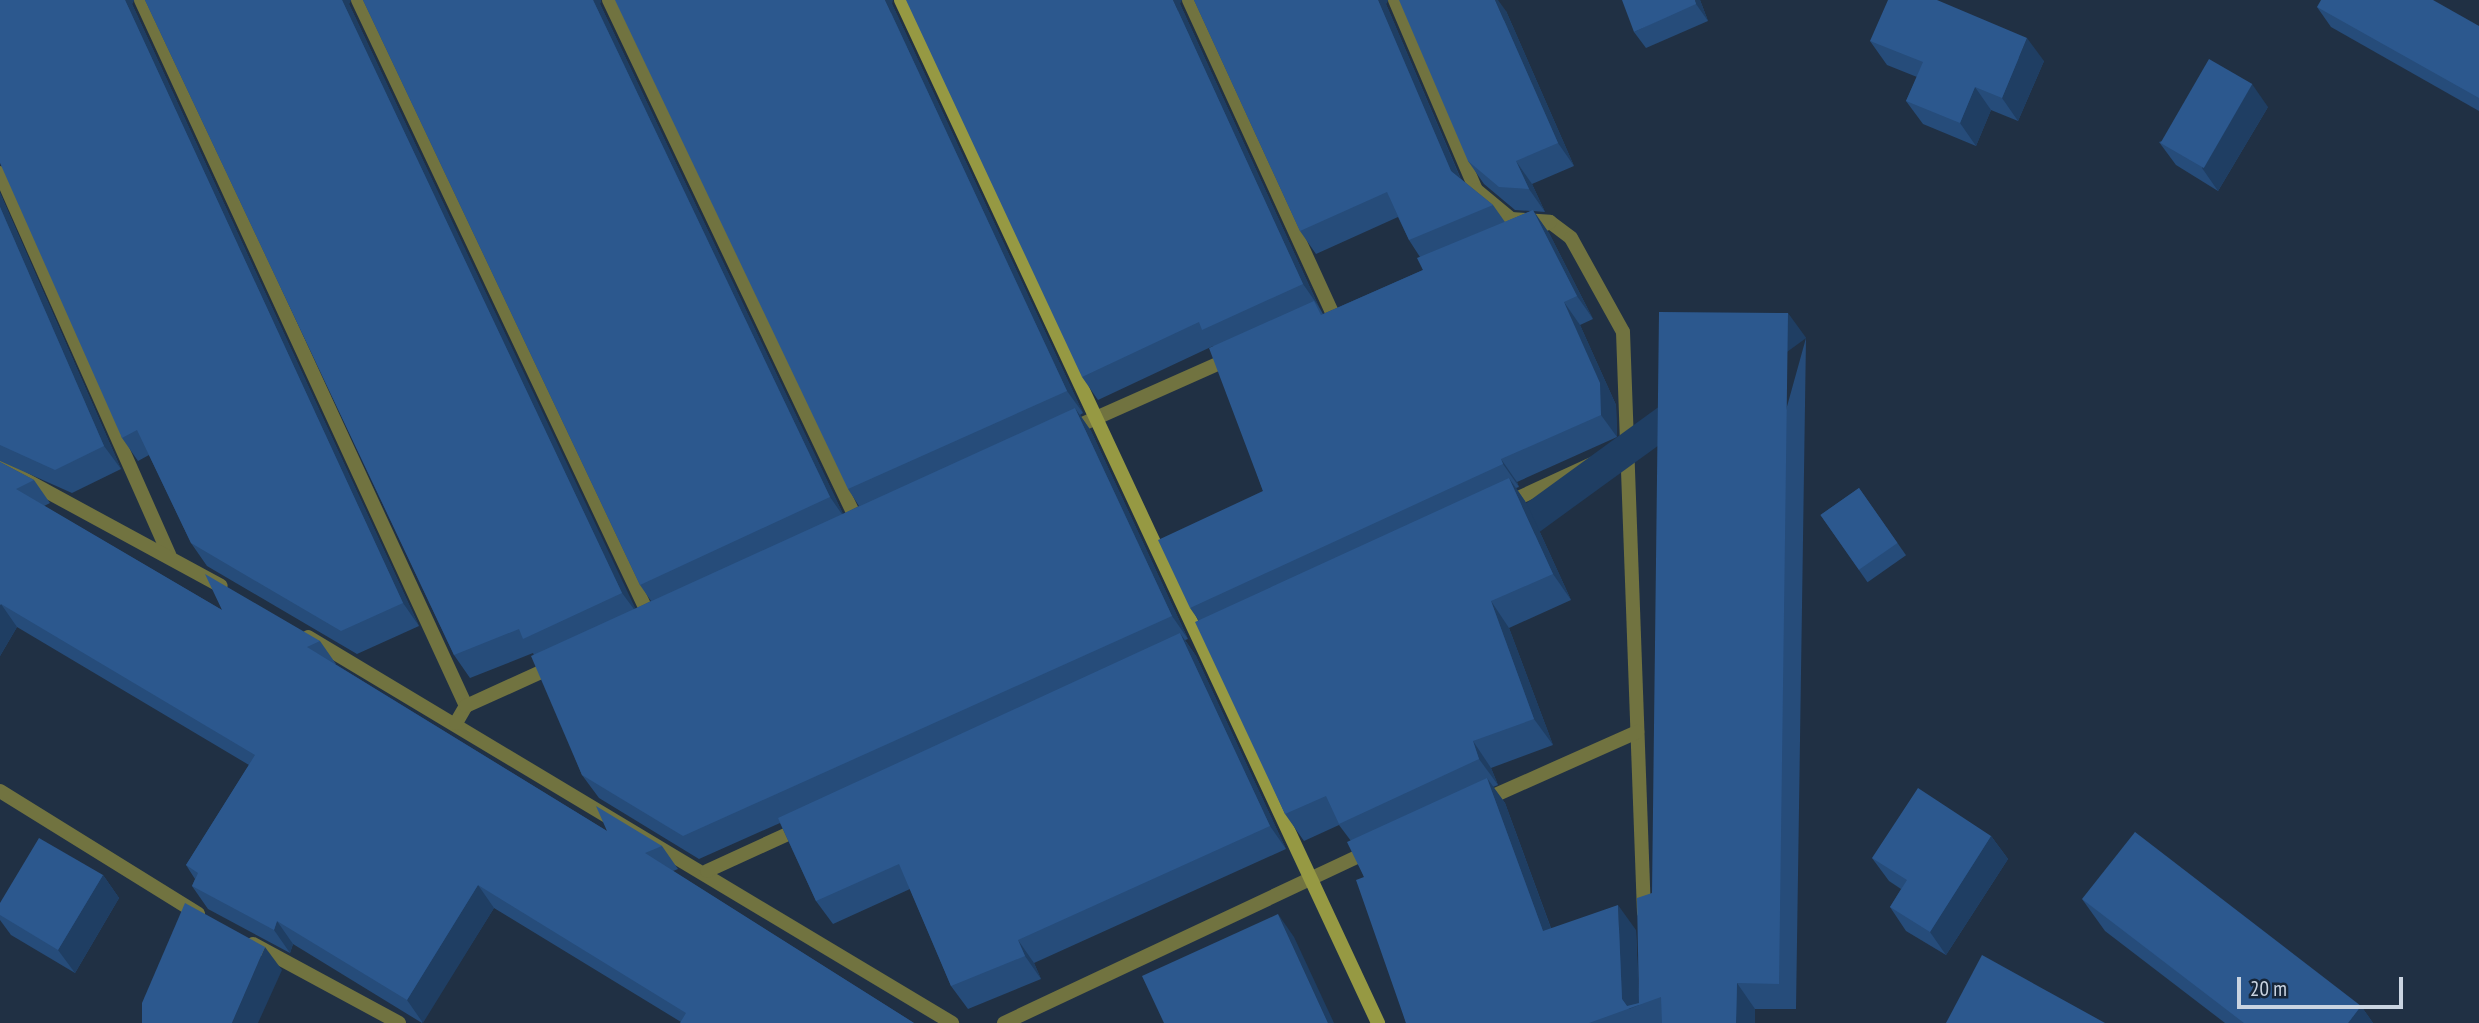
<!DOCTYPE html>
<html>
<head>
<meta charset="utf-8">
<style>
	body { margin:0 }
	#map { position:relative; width:2479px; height:1023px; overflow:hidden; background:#203044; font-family:"PT Sans Narrow",sans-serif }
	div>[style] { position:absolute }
	.street>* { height:14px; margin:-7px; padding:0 7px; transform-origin:7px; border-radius:7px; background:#717340 }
	.secondary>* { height:14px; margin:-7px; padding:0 7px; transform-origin:7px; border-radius:7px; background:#969943 }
	.wall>* { inset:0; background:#264c7a; transform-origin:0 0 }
	.shaded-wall>* { inset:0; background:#1f3e63; transform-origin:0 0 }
	.building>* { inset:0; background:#2c588e; transform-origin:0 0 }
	span { translate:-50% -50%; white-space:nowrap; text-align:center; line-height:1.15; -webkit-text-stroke:6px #172639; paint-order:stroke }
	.scale { position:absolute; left:2237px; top:977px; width:166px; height:32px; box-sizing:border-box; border:4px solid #cad4e1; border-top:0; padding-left:9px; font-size:21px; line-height:24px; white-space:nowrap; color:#cad4e1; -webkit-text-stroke:5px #172639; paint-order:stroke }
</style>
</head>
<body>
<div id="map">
	<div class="street">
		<i style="left:141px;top:0;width:777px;rotate:65.28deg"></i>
		<i style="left:358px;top:0;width:688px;rotate:64.7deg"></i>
		<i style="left:609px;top:0;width:581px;rotate:64.54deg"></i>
		<i style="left:1189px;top:0;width:343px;rotate:65.4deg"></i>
		<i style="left:1395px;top:0;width:207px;rotate:66.9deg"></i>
		<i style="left:1476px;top:190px;width:45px;rotate:39.6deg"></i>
		<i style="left:1511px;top:219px;width:39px;rotate:4deg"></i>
		<i style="left:1550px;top:222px;width:26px;rotate:37deg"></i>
		<i style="left:1571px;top:238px;width:107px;rotate:61deg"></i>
		<i style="left:1623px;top:332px;width:581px;rotate:87.93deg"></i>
		<i style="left:0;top:173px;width:418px;rotate:66.1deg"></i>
		<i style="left:1525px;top:233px;width:27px;rotate:-24deg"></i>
		<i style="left:1069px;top:430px;width:180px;rotate:-24deg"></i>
		<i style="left:0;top:466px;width:251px;rotate:28.5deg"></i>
		<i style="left:1505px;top:504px;width:139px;rotate:-24.7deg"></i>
		<i style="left:308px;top:637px;width:751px;rotate:30.94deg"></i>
		<i style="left:456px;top:723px;width:20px;rotate:-60deg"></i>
		<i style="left:466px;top:706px;width:97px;rotate:-24.4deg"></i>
		<i style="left:0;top:791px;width:233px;rotate:31.8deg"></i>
		<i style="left:1482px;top:801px;width:170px;rotate:-24deg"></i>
		<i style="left:707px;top:871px;width:106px;rotate:-24.6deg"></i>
		<i style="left:253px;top:944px;width:166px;rotate:28.4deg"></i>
		<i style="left:1004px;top:1023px;width:404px;rotate:-25.2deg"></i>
	</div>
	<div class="secondary">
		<i style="left:901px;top:0;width:1129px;rotate:65deg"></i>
	</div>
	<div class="wall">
		<i style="clip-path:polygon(0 0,134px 0,132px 4px,419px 626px,357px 654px,207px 566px,191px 543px,149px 455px,138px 461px,122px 438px)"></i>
		<i style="clip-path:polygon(145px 0,351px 0,349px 4px,635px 609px,651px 601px,640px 585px,363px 0,601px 0,600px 4px,843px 514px,859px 506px,848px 489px,892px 4px,1083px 413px,1080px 415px,1091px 431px,1188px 639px,1185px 640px,1196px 656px,1286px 849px,1034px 963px,1041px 979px,968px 1009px,951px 986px,910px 889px,833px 924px,816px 901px,780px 823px,699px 859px,599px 798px,582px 775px,533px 653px,470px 678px,454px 655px)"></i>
		<i style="clip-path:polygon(1194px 0,1388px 0,1386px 4px,1461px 179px,1493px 205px,1505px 222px,1531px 211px,1515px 210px,1484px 184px,1468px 161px,1506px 11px,1574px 166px,1532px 184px,1545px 212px,1533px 211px,1549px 233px,1593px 319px,1580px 325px,1616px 405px,1617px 437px,1517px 482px,1519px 487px,1516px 488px,1527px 504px,1571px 600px,1509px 628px,1553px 745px,1491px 768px,1498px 785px,1493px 787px,1505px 803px,1551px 928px,1636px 930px,1639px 1003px,1652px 893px,1806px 338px,1796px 1009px,1755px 1009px,1755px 1023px,1406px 1023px,1364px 877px,1351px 841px,1339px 825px,1304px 841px,1285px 814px,1199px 621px,1190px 608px,1263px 491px,1213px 346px,1098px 400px,1082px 377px,1180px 4px,1319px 307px,1323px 314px,1423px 270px,1420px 257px,1409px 240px,1398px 217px,1316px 254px,1300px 231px)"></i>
		<i style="clip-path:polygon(1700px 0,1708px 21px,1646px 48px,1634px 32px)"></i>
		<i style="clip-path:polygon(2317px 7px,2479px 26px,2479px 111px,2331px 27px)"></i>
		<i style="clip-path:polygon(1870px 41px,2044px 61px,2018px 121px,1991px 110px,1976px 146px,1923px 124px,1906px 101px,1917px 77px,1887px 65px)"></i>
		<i style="clip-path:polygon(2268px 107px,2218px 191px,2176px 165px,2159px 142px)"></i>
		<i style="clip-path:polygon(0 193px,121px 469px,72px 493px,0 461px)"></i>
		<i style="clip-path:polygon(0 462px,34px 480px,50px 503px,44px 506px,222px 610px,320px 641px,336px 664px,335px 664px,607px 831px,662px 846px,678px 869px,673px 871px,914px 1023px,681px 1022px,494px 908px,422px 1023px,293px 944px,290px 953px,208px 909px,192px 886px,195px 879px,186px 865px,249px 765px,17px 627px,0 656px)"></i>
		<i style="left:1859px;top:488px;width:82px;height:47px;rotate:55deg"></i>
		<i style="clip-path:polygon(1991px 836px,2008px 859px,1946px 955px,1906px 931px,1890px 907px,1901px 889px,1889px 881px,1872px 858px)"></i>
		<i style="clip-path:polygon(103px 875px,119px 898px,75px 973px,11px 935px,0 920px,0 903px)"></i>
		<i style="clip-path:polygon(2082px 899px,2361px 1006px,2373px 1023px,2225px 1023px,2105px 931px)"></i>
	</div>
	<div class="shaded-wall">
		<i style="clip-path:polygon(125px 0,134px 0,132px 4px,419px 626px,403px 603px)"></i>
		<i style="clip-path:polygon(342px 0,351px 0,349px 4px,639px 616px,622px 593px)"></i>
		<i style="clip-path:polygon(593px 0,601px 0,600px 4px,846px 520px,830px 497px)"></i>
		<i style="clip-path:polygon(885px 0,893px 0,892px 4px,1083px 413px,1067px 391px)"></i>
		<i style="clip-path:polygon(1173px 0,1182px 0,1180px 4px,1319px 307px,1303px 284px)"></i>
		<i style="clip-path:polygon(1378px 0,1388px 0,1386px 4px,1467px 194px,1451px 171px)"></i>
		<i style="clip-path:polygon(1495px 0,1498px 0,1506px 11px,1574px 166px,1558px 143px)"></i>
		<i style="clip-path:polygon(1695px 0,1700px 0,1708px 21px,1696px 4px)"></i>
		<i style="clip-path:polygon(2027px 38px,2044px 61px,2018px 121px,2002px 98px)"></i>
		<i style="clip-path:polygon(2252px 84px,2268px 107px,2218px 191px,2202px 168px)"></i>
		<i style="clip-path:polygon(1975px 87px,1991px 110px,1976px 146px,1960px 123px)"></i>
		<i style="clip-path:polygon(1516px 161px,1532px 184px,1545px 212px,1529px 189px)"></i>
		<i style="clip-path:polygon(0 193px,121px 469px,104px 446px,0 207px)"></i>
		<i style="clip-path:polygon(1533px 210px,1549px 233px,1593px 319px,1577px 296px)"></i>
		<i style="clip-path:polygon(1564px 302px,1580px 325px,1616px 405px,1617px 437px,1601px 415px)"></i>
		<i style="left:1788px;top:313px;width:31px;height:671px;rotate:54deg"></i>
		<i style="clip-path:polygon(1075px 408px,1091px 431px,1188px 639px,1172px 616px)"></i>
		<i style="clip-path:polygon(1501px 459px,1517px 482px,1519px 487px,1503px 464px)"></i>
		<i style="clip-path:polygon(1509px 478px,1527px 504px,1571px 600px,1553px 574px)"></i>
		<i style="clip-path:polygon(1491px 601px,1509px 628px,1553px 745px,1534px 719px)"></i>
		<i style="clip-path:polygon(1px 604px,17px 627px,0 656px,0 605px)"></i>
		<i style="clip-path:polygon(1180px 633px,1196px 656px,1286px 849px,1270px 826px)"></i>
		<i style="clip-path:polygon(1473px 741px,1491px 768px,1498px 785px,1479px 759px)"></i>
		<i style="clip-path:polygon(1487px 778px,1505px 803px,1561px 956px,1543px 931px)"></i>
		<i style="clip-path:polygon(1991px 836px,2008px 859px,1946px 955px,1930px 932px)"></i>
		<i style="clip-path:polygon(103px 875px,119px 898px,75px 973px,58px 950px)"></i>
		<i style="clip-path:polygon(478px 885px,494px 908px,423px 1023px,407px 1000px)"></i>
		<i style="clip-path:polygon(1618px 905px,1636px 930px,1639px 1005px,1629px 1009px,1622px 999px)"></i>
		<i style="clip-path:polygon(1278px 914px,1294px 937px,1334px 1023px,1328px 1023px)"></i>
		<i style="clip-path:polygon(277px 921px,293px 944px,290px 953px,274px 930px)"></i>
		<i style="clip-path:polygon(1018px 940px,1034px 963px,1041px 979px,1025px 956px)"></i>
		<i style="clip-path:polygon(265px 947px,282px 970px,258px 1023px,232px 1023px)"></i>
		<i style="clip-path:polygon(1737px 983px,1755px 1009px,1755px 1023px,1736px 1023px)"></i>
		<i style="clip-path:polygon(2361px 1006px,2373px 1023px,2348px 1023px)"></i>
	</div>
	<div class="building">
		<i style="clip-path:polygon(0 0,125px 0,403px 603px,341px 631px,191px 543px,137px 430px,122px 438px,0 163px)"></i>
		<i style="clip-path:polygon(145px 0,342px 0,622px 593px,523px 639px,519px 629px,454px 655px)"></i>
		<i style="clip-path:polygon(363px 0,593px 0,830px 497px,640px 585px)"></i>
		<i style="clip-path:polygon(615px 0,885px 0,1067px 391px,848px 489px)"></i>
		<i style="clip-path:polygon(906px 0,1173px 0,1303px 284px,1202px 330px,1199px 322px,1082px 377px)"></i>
		<i style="clip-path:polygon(1194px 0,1378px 0,1451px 171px,1493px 205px,1409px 240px,1387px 192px,1300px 231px)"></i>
		<i style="clip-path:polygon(1399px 0,1495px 0,1558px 143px,1516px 161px,1529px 189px,1499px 187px,1468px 161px)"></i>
		<i style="clip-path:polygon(1622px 0,1695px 0,1696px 4px,1634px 32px)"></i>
		<i style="clip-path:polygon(1888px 0,1937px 0,2027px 38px,2002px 98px,1975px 87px,1960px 123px,1906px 101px,1923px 62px,1870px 41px)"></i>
		<i style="clip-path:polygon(2321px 0,2433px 0,2479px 26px,2479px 98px,2317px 7px)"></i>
		<i style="left:2209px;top:59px;width:50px;height:97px;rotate:30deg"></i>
		<i style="clip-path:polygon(0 207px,104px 446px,55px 470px,0 445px)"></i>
		<i style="clip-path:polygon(1533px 210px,1577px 296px,1564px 302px,1600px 383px,1601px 415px,1501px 459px,1503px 464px,1190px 608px,1158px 540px,1263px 491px,1209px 348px,1314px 301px,1321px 315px,1423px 270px,1417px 258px)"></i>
		<i style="clip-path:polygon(1659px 312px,1788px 313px,1779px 984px,1737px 983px,1736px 1023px,1662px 1023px,1661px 997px,1589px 1023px,1406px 1023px,1356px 880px,1364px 877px,1347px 842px,1487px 778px,1543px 931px,1618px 905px,1622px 999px,1627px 1006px,1639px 1003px,1637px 898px,1652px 893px)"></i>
		<i style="clip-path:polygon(1075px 408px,1172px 616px,683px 836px,582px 775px,531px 656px)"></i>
		<i style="clip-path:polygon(0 462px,34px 480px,16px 489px,222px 610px,205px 574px,320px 641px,307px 647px,607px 831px,596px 806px,662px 846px,645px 853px,914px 1023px,680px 1023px,686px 1013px,478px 885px,407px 1000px,277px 921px,274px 930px,192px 886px,198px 873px,186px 865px,255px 755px,1px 604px,0 605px)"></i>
		<i style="clip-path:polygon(1509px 478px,1553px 574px,1491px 601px,1534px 719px,1473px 741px,1479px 759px,1339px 824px,1326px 796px,1285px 814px,1195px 622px)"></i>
		<i style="left:1859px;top:488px;width:67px;height:47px;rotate:55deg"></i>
		<i style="clip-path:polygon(1180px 633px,1270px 826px,1018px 940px,1025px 956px,951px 986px,899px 864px,816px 901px,778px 818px)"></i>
		<i style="clip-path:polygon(1918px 788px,1991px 836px,1930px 932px,1890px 907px,1907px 880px,1872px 858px)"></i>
		<i style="clip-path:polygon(2135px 832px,2361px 1006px,2348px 1023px,2244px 1023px,2082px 899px)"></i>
		<i style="clip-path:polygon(39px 838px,103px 875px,58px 950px,0 915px,0 903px)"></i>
		<i style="clip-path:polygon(185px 903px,265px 947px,232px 1023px,142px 1023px,142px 1003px)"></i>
		<i style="clip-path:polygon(1278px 914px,1328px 1023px,1164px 1023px,1142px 976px)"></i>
		<i style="clip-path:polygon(1982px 955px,2105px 1023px,1946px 1023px)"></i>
	</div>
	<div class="scale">20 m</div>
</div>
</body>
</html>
